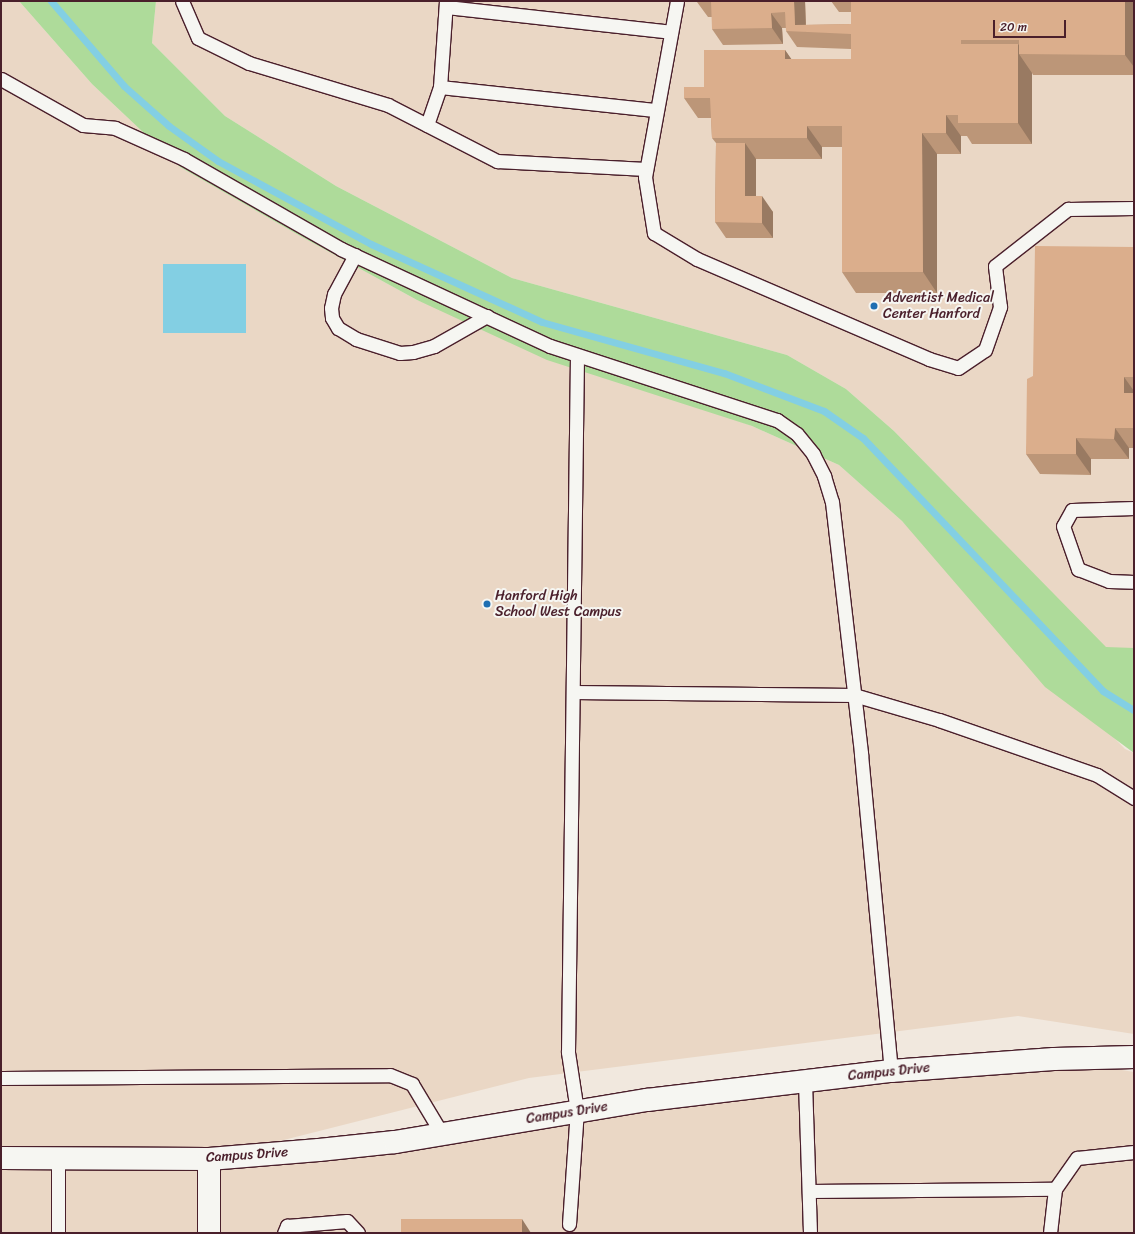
<!DOCTYPE html>
<html>
<head>
<meta charset="utf-8">
<style>
	body { margin:0 }
	#map { position:relative; width:1135px; height:1234px; overflow:hidden; background:#f1e8de; font-family:Sriracha,sans-serif }
	div>[style] { position:absolute }
	.built>* { inset:0; background:#ead7c5 }
	.green>* { inset:0; background:#aedb9a }
	.water>* { inset:0; background:#83cfe3; transform-origin:0 0 }
	.stream>* { height:7px; margin:-3.5px; padding:0 3.5px; transform-origin:3.5px; border-radius:3.5px; background:#83cfe3 }
	.roads { filter:drop-shadow(1px 0 #4a1f2b) drop-shadow(-1px 0 #4a1f2b) drop-shadow(0 1px #4a1f2b) drop-shadow(0 -1px #4a1f2b) }
	.service>* { height:13px; margin:-6.5px; padding:0 6.5px; transform-origin:6.5px; border-radius:6.5px; background:#f6f6f2 }
	.minor>* { height:22px; margin:-11px; padding:0 11px; transform-origin:11px; border-radius:11px; background:#f6f6f2 }
	.tertiary>* { height:22px; margin:-11px; padding:0 11px; transform-origin:11px; border-radius:11px; background:#f6f6f2 }
	.wall>* { inset:0; background:#bc9678 }
	.shaded-wall>* { inset:0; background:#997a62 }
	.building>* { inset:0; background:#dbae8c; transform-origin:0 0 }
	.dots>* { width:11px; height:11px; translate:-50% -50%; box-sizing:border-box; border:2px solid #f6f6f2; border-radius:50% }
	span { translate:-50% -50%; white-space:nowrap; text-align:center; line-height:1.15; -webkit-text-stroke:4px #f6f6f2; paint-order:stroke }
	.poi-label { font-size:14px; color:#4a1f2b }
	.left { translate:0 -50%; text-align:left }
	.street-label { font-size:14px; color:#4a1f2b }
	.frame { position:absolute; inset:0; border:2px solid #4a1f2b; pointer-events:none }
	.scale { position:absolute; left:993px; top:20px; width:73px; height:18px; box-sizing:border-box; border:2px solid #4a1f2b; border-top:0; padding-left:5px; font-size:12px; line-height:14px; white-space:nowrap; color:#4a1f2b; -webkit-text-stroke:3px #f6f6f2; paint-order:stroke }
</style>
</head>
<body>
<div id="map">
	<div class="built">
		<i style="clip-path:polygon(1px 1px,19px 1px,92px 84px,180px 167px,302px 237px,417px 300px,752px 426px,839px 465px,902px 521px,1125px 749px,1134px 753px,1134px 1034px,1018px 1016px,529px 1078px,213px 1158px,1054px 1059px,1134px 1072px,1134px 1233px,1px 1233px)"></i>
		<i style="clip-path:polygon(156px 1px,1134px 1px,1134px 648px,1106px 648px,894px 431px,846px 389px,787px 355px,512px 278px,336px 186px,225px 116px,152px 43px)"></i>
	</div>
	<div class="green">
		<i style="clip-path:polygon(19px 1px,156px 1px,152px 43px,225px 116px,336px 186px,512px 278px,787px 355px,846px 389px,894px 431px,1106px 647px,1134px 648px,1134px 753px,1045px 687px,902px 521px,839px 465px,752px 426px,547px 360px,417px 300px,302px 237px,180px 167px,92px 84px)"></i>
	</div>
	<div class="water">
		<i style="left:163px;top:264px;width:83px;height:69px"></i>
	</div>
	<div class="stream">
		<i style="left:51px;top:1px;width:112px;rotate:49.3deg"></i>
		<i style="left:124px;top:86px;width:60px;rotate:41.6deg"></i>
		<i style="left:169px;top:126px;width:60px;rotate:35.5deg"></i>
		<i style="left:218px;top:161px;width:174px;rotate:28.5deg"></i>
		<i style="left:371px;top:244px;width:188px;rotate:24.5deg"></i>
		<i style="left:542px;top:322px;width:189px;rotate:15.7deg"></i>
		<i style="left:724px;top:373px;width:107px;rotate:20.8deg"></i>
		<i style="left:824px;top:411px;width:47px;rotate:34.7deg"></i>
		<i style="left:863px;top:438px;width:349px;rotate:46.5deg"></i>
		<i style="left:1103px;top:691px;width:36px;rotate:32deg"></i>
	</div>
	<div class="roads">
		<div class="service">
			<i style="left:182px;top:1px;width:40px;rotate:66.6deg"></i>
			<i style="left:198px;top:38px;width:57px;rotate:26.1deg"></i>
			<i style="left:249px;top:63px;width:145px;rotate:16.8deg"></i>
			<i style="left:388px;top:105px;width:123px;rotate:27.2deg"></i>
			<i style="left:497px;top:161px;width:149px;rotate:3.1deg"></i>
			<i style="left:677px;top:1px;width:179px;rotate:100.3deg"></i>
			<i style="left:645px;top:177px;width:57px;rotate:80.9deg"></i>
			<i style="left:654px;top:233px;width:50px;rotate:31.2deg"></i>
			<i style="left:697px;top:259px;width:253px;rotate:23.3deg"></i>
			<i style="left:929px;top:359px;width:30px;rotate:17deg"></i>
			<i style="left:958px;top:368px;width:32px;rotate:-34deg"></i>
			<i style="left:985px;top:350px;width:46px;rotate:-70.8deg"></i>
			<i style="left:1000px;top:307px;width:41px;rotate:-97deg"></i>
			<i style="left:995px;top:266px;width:93px;rotate:-38deg"></i>
			<i style="left:1068px;top:209px;width:66px;rotate:-0.9deg"></i>
			<i style="left:446px;top:7px;width:226px;rotate:6.3deg"></i>
			<i style="left:1px;top:79px;width:94px;rotate:29.3deg"></i>
			<i style="left:83px;top:125px;width:32px;rotate:5deg"></i>
			<i style="left:115px;top:128px;width:76px;rotate:24.2deg"></i>
			<i style="left:184px;top:159px;width:181px;rotate:29.8deg"></i>
			<i style="left:341px;top:249px;width:230px;rotate:24.9deg"></i>
			<i style="left:550px;top:346px;width:239px;rotate:18.1deg"></i>
			<i style="left:777px;top:420px;width:24px;rotate:35deg"></i>
			<i style="left:797px;top:434px;width:26px;rotate:51deg"></i>
			<i style="left:813px;top:454px;width:25px;rotate:63deg"></i>
			<i style="left:824px;top:476px;width:27px;rotate:73deg"></i>
			<i style="left:832px;top:502px;width:254px;rotate:83.4deg"></i>
			<i style="left:861px;top:754px;width:318px;rotate:84.6deg"></i>
			<i style="left:440px;top:87px;width:218px;rotate:6.1deg"></i>
			<i style="left:427px;top:125px;width:40px;rotate:-71.1deg"></i>
			<i style="left:440px;top:87px;width:86px;rotate:-86deg"></i>
			<i style="left:355px;top:255px;width:44px;rotate:118.3deg"></i>
			<i style="left:334px;top:294px;width:14px;rotate:102deg"></i>
			<i style="left:331px;top:308px;width:10px;rotate:84deg"></i>
			<i style="left:332px;top:318px;width:12px;rotate:59deg"></i>
			<i style="left:338px;top:328px;width:21px;rotate:31deg"></i>
			<i style="left:356px;top:339px;width:46px;rotate:17.7deg"></i>
			<i style="left:400px;top:353px;width:13px;rotate:-4deg"></i>
			<i style="left:413px;top:352px;width:22px;rotate:-16deg"></i>
			<i style="left:434px;top:346px;width:61px;rotate:-29.5deg"></i>
			<i style="left:1134px;top:508px;width:62px;rotate:178.2deg"></i>
			<i style="left:1072px;top:510px;width:18px;rotate:119deg"></i>
			<i style="left:1063px;top:526px;width:46px;rotate:70.8deg"></i>
			<i style="left:1078px;top:569px;width:33px;rotate:21deg"></i>
			<i style="left:1109px;top:581px;width:25px;rotate:2deg"></i>
			<i style="left:573px;top:692px;width:281px;rotate:0.6deg"></i>
			<i style="left:854px;top:695px;width:89px;rotate:16.4deg"></i>
			<i style="left:939px;top:720px;width:167px;rotate:19.2deg"></i>
			<i style="left:1097px;top:775px;width:44px;rotate:31.9deg"></i>
			<i style="left:1px;top:1078px;width:389px;rotate:-0.4deg"></i>
			<i style="left:390px;top:1075px;width:24px;rotate:22deg"></i>
			<i style="left:412px;top:1084px;width:58px;rotate:59deg"></i>
			<i style="left:805px;top:1082px;width:151px;rotate:88.1deg"></i>
			<i style="left:1055px;top:1189px;width:38px;rotate:-55deg"></i>
			<i style="left:1077px;top:1158px;width:57px;rotate:-6deg"></i>
			<i style="left:810px;top:1191px;width:245px;rotate:-0.5deg"></i>
			<i style="left:1055px;top:1189px;width:44px;rotate:96.5deg"></i>
			<i style="left:569px;top:1224px;width:113px;rotate:-86deg"></i>
			<i style="left:577px;top:1111px;width:60px;rotate:-98.7deg"></i>
			<i style="left:568px;top:1052px;width:696px;rotate:-89.26deg"></i>
			<i style="left:58px;top:1233px;width:75px;rotate:-90deg"></i>
			<i style="left:284px;top:1233px;width:8px;rotate:-67deg"></i>
			<i style="left:287px;top:1226px;width:60px;rotate:-4.8deg"></i>
			<i style="left:347px;top:1221px;width:16px;rotate:47deg"></i>
		</div>
		<div class="minor">
			<i style="left:209px;top:1233px;width:74px;rotate:-90deg"></i>
		</div>
		<div class="tertiary">
			<i style="left:1px;top:1158px;width:208px;rotate:0.3deg"></i>
			<i style="left:209px;top:1159px;width:110px;rotate:-4.7deg"></i>
			<i style="left:319px;top:1150px;width:76px;rotate:-6deg"></i>
			<i style="left:395px;top:1142px;width:255px;rotate:-9.5deg"></i>
			<i style="left:647px;top:1100px;width:246px;rotate:-6.8deg"></i>
			<i style="left:891px;top:1071px;width:163px;rotate:-4.2deg"></i>
			<i style="left:1054px;top:1059px;width:80px;rotate:-1.4deg"></i>
		</div>
	</div>
	<div class="wall">
		<i style="clip-path:polygon(805px 1px,806px 25px,851px 24px,851px 12px,839px 12px,831px 1px,1134px 1px,1134px 75px,1033px 75px,1032px 73px,1032px 144px,972px 144px,967px 136px,961px 136px,961px 154px,937px 154px,937px 293px,856px 293px,842px 272px,842px 147px,822px 147px,822px 159px,756px 159px,756px 196px,773px 212px,773px 238px,726px 238px,715px 222px,716px 143px,712px 138px,711px 118px,698px 118px,684px 98px,704px 87px,785px 50px,791px 59px,851px 59px,851px 49px,797px 47px,786px 31px,786px 28px,782px 28px,783px 44px,723px 45px,712px 29px,712px 17px,708px 17px,697px 2px)"></i>
		<i style="clip-path:polygon(1134px 247px,1134px 448px,1129px 448px,1129px 459px,1091px 459px,1091px 475px,1040px 474px,1026px 454px,1033px 376px)"></i>
	</div>
	<div class="shaded-wall">
		<i style="clip-path:polygon(794px 1px,805px 1px,806px 32px,795px 25px)"></i>
		<i style="clip-path:polygon(1125px 1px,1134px 1px,1134px 67px,1125px 55px)"></i>
		<i style="clip-path:polygon(771px 13px,782px 28px,783px 44px,772px 28px)"></i>
		<i style="clip-path:polygon(1018px 44px,1025px 54px,1019px 54px,1032px 73px,1032px 144px,1018px 123px)"></i>
		<i style="clip-path:polygon(785px 50px,799px 70px,785px 59px)"></i>
		<i style="clip-path:polygon(946px 115px,961px 136px,961px 154px,946px 133px)"></i>
		<i style="clip-path:polygon(807px 126px,822px 147px,822px 159px,807px 138px)"></i>
		<i style="clip-path:polygon(922px 133px,937px 154px,937px 293px,923px 272px)"></i>
		<i style="clip-path:polygon(745px 143px,756px 159px,756px 212px,745px 196px)"></i>
		<i style="clip-path:polygon(762px 196px,773px 212px,773px 238px,762px 223px)"></i>
		<i style="clip-path:polygon(1124px 377px,1134px 391px,1134px 408px,1124px 393px)"></i>
		<i style="clip-path:polygon(1115px 428px,1129px 448px,1129px 459px,1114px 439px)"></i>
		<i style="clip-path:polygon(1076px 438px,1091px 459px,1091px 475px,1076px 454px)"></i>
		<i style="clip-path:polygon(522px 1219px,531px 1233px,522px 1233px)"></i>
	</div>
	<div class="building">
		<i style="clip-path:polygon(697px 1px,794px 1px,795px 25px,851px 24px,851px 34px,786px 31px,785px 12px,771px 13px,772px 28px,712px 29px,711px 1px,697px 2px)"></i>
		<i style="clip-path:polygon(851px 1px,1125px 1px,1125px 55px,1019px 54px,1019px 40px,961px 40px,961px 44px,1018px 44px,1018px 123px,958px 123px,958px 115px,946px 115px,946px 133px,922px 133px,923px 272px,842px 272px,842px 126px,807px 126px,807px 138px,712px 138px,710px 98px,684px 98px,684px 87px,704px 87px,704px 50px,785px 50px,785px 59px,851px 59px)"></i>
		<i style="clip-path:polygon(716px 143px,745px 143px,745px 196px,762px 196px,762px 223px,715px 222px)"></i>
		<i style="clip-path:polygon(1035px 246px,1134px 247px,1134px 377px,1124px 377px,1124px 393px,1134px 393px,1134px 428px,1115px 428px,1114px 439px,1076px 438px,1076px 454px,1026px 454px,1027px 379px,1033px 376px)"></i>
		<i style="left:401px;top:1219px;width:121px;height:14px"></i>
	</div>
	<div class="dots">
		<i style="left:874px;top:306px;background:#1f6fb2"></i>
		<i style="left:487px;top:604px;background:#1f6fb2"></i>
	</div>
	<div class="poi-label">
		<span class="left" style="left:883px;top:306px">Adventist Medical<br>Center Hanford</span>
		<span class="left" style="left:495px;top:604px">Hanford High<br>School West Campus</span>
	</div>
	<div class="street-label">
		<span style="left:889px;top:1072px;rotate:-6deg">Campus Drive</span>
		<span style="left:567px;top:1113px;rotate:-9deg">Campus Drive</span>
		<span style="left:247px;top:1155px;rotate:-4deg">Campus Drive</span>
	</div>
	<div class="frame"></div>
	<div class="scale">20 m</div>
</div>
</body>
</html>
